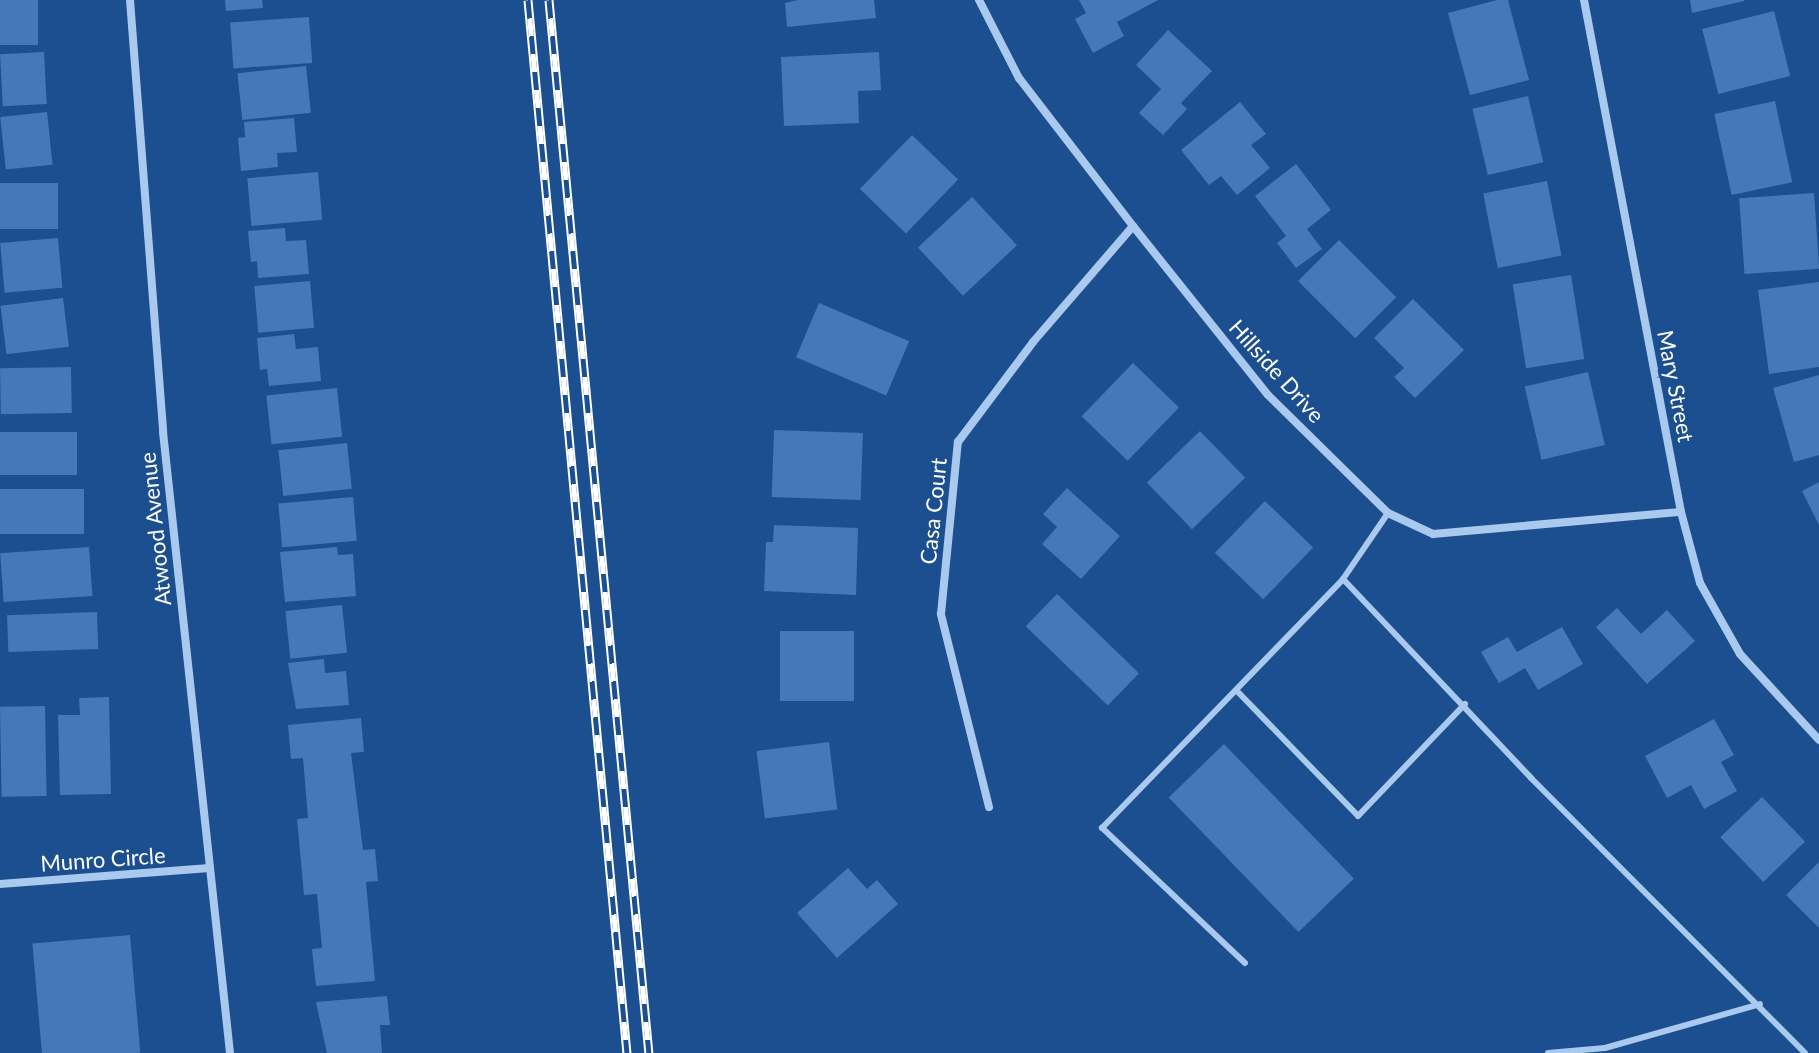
<!DOCTYPE html>
<html>
<head>
<meta charset="utf-8">
<style>
	body { margin:0 }
	#map { position:relative; width:1819px; height:1053px; overflow:hidden; background:#1b4f8f; font-family:Lato,sans-serif }
	div>[style] { position:absolute }
	.building>* { inset:0; background:#4478b7; transform-origin:0 0 }
	.lane>* { height:6px; margin:-3px; padding:0 3px; transform-origin:3px; border-radius:3px; background:#a9c9ee }
	.street>* { height:8px; margin:-4px; padding:0 4px; transform-origin:4px; border-radius:4px; background:#a9c9ee }
	.rail>* { height:9px; margin-top:-4.5px; transform-origin:0; background:repeating-linear-gradient(90deg,#1b4f8f 0 18px,#fff 0 36px); box-sizing:border-box; border-block:2px solid #fff }
	span { translate:-50% -50%; white-space:nowrap; text-align:center; line-height:1.15; -webkit-text-stroke:6px #1b4f8f; paint-order:stroke }
	.street-label { font-size:22px; color:#fff }
</style>
</head>
<body>
<div id="map">
	<div class="building">
		<i style="left:0;top:0;width:38px;height:45px"></i>
		<i style="clip-path:polygon(225px 0,262px 0,263px 8px,226px 11px)"></i>
		<i style="clip-path:polygon(798px 0,874px 0,876px 18px,787px 27px,785px 3px)"></i>
		<i style="clip-path:polygon(1079px 0,1158px 0,1117px 22px,1124px 36px,1093px 53px,1075px 19px,1086px 13px)"></i>
		<i style="clip-path:polygon(1497px 0,1508px 0,1529px 80px,1470px 95px,1448px 13px)"></i>
		<i style="clip-path:polygon(1690px 0,1744px 0,1744px 1px,1692px 13px)"></i>
		<i style="left:1774px;top:11px;width:67px;height:74px;rotate:76deg"></i>
		<i style="left:309px;top:17px;width:46px;height:79px;rotate:86deg"></i>
		<i style="clip-path:polygon(1168px 30px,1212px 71px,1181px 103px,1187px 109px,1163px 135px,1139px 113px,1161px 89px,1136px 65px)"></i>
		<i style="left:44px;top:52px;width:52px;height:44px;rotate:87deg"></i>
		<i style="clip-path:polygon(879px 52px,881px 90px,858px 91px,859px 123px,784px 126px,781px 57px)"></i>
		<i style="left:306px;top:66px;width:47px;height:69px;rotate:84deg"></i>
		<i style="left:1528px;top:96px;width:68px;height:57px;rotate:77deg"></i>
		<i style="left:1775px;top:101px;width:83px;height:62px;rotate:78deg"></i>
		<i style="clip-path:polygon(1240px 102px,1266px 134px,1251px 145px,1270px 168px,1237px 195px,1221px 176px,1209px 185px,1181px 150px)"></i>
		<i style="left:47px;top:112px;width:53px;height:47px;rotate:84deg"></i>
		<i style="clip-path:polygon(294px 118px,297px 152px,277px 153px,278px 167px,241px 171px,238px 138px,245px 137px,244px 122px)"></i>
		<i style="left:912px;top:135px;width:64px;height:75px;rotate:44deg"></i>
		<i style="clip-path:polygon(1296px 164px,1331px 210px,1307px 229px,1322px 249px,1296px 268px,1277px 243px,1286px 236px,1255px 196px)"></i>
		<i style="left:318px;top:172px;width:48px;height:71px;rotate:85deg"></i>
		<i style="left:1547px;top:181px;width:76px;height:65px;rotate:79deg"></i>
		<i style="left:0;top:183px;width:58px;height:46px"></i>
		<i style="left:1814px;top:193px;width:76px;height:75px;rotate:86deg"></i>
		<i style="left:972px;top:197px;width:66px;height:74px;rotate:47deg"></i>
		<i style="clip-path:polygon(285px 228px,286px 241px,306px 240px,309px 274px,258px 278px,257px 261px,251px 262px,248px 231px)"></i>
		<i style="left:58px;top:238px;width:50px;height:58px;rotate:85deg"></i>
		<i style="left:1339px;top:240px;width:81px;height:58px;rotate:45deg"></i>
		<i style="left:1571px;top:275px;width:85px;height:59px;rotate:81deg"></i>
		<i style="left:310px;top:281px;width:47px;height:56px;rotate:85deg"></i>
		<i style="clip-path:polygon(1819px 282px,1819px 367px,1769px 374px,1758px 290px)"></i>
		<i style="left:63px;top:298px;width:49px;height:63px;rotate:83deg"></i>
		<i style="clip-path:polygon(1413px 299px,1464px 350px,1415px 398px,1394px 377px,1404px 368px,1374px 338px)"></i>
		<i style="left:819px;top:303px;width:98px;height:59px;rotate:23deg"></i>
		<i style="clip-path:polygon(294px 334px,296px 349px,318px 347px,321px 381px,269px 386px,267px 369px,260px 370px,257px 338px)"></i>
		<i style="left:1133px;top:363px;width:64px;height:74px;rotate:44deg"></i>
		<i style="left:71px;top:367px;width:46px;height:71px;rotate:89deg"></i>
		<i style="left:1588px;top:372px;width:75px;height:65px;rotate:77deg"></i>
		<i style="clip-path:polygon(1819px 375px,1819px 455px,1794px 462px,1773px 388px)"></i>
		<i style="left:337px;top:388px;width:49px;height:71px;rotate:84deg"></i>
		<i style="left:774px;top:430px;width:89px;height:67px;rotate:2deg"></i>
		<i style="left:1200px;top:431px;width:65px;height:74px;rotate:46deg"></i>
		<i style="left:0;top:432px;width:77px;height:43px"></i>
		<i style="left:347px;top:443px;width:46px;height:69px;rotate:84deg"></i>
		<i style="clip-path:polygon(1819px 482px,1819px 525px,1802px 491px)"></i>
		<i style="clip-path:polygon(1067px 488px,1120px 536px,1081px 579px,1042px 544px,1057px 527px,1043px 514px)"></i>
		<i style="left:0;top:489px;width:84px;height:45px"></i>
		<i style="left:353px;top:497px;width:44px;height:75px;rotate:85deg"></i>
		<i style="left:1265px;top:501px;width:67px;height:72px;rotate:44deg"></i>
		<i style="clip-path:polygon(774px 525px,858px 528px,856px 595px,764px 591px,766px 542px,773px 542px)"></i>
		<i style="left:89px;top:547px;width:49px;height:89px;rotate:86deg"></i>
		<i style="clip-path:polygon(337px 547px,338px 555px,353px 554px,356px 596px,285px 602px,280px 552px)"></i>
		<i style="left:1057px;top:594px;width:114px;height:45px;rotate:44deg"></i>
		<i style="left:342px;top:605px;width:48px;height:57px;rotate:84deg"></i>
		<i style="clip-path:polygon(1617px 608px,1641px 634px,1667px 610px,1695px 641px,1647px 684px,1596px 627px)"></i>
		<i style="left:97px;top:612px;width:37px;height:90px;rotate:88deg"></i>
		<i style="clip-path:polygon(1562px 627px,1583px 664px,1538px 690px,1525px 668px,1499px 683px,1481px 652px,1508px 637px,1517px 652px)"></i>
		<i style="left:780px;top:631px;width:74px;height:70px"></i>
		<i style="clip-path:polygon(324px 659px,325px 673px,346px 671px,349px 705px,296px 709px,288px 663px)"></i>
		<i style="clip-path:polygon(109px 697px,111px 794px,60px 795px,58px 715px,80px 715px,79px 698px)"></i>
		<i style="left:45px;top:706px;width:90px;height:45px;rotate:89deg"></i>
		<i style="clip-path:polygon(361px 718px,364px 752px,351px 753px,363px 850px,375px 849px,378px 881px,366px 882px,375px 981px,316px 986px,312px 949px,322px 948px,317px 894px,304px 895px,297px 819px,308px 818px,303px 758px,291px 759px,288px 725px)"></i>
		<i style="clip-path:polygon(1714px 719px,1734px 755px,1721px 762px,1737px 791px,1704px 809px,1691px 785px,1667px 798px,1645px 756px)"></i>
		<i style="left:829px;top:742px;width:68px;height:73px;rotate:83deg"></i>
		<i style="left:1224px;top:744px;width:187px;height:77px;rotate:46deg"></i>
		<i style="left:1762px;top:797px;width:62px;height:58px;rotate:46deg"></i>
		<i style="clip-path:polygon(1819px 862px,1819px 928px,1786px 895px)"></i>
		<i style="clip-path:polygon(848px 868px,867px 889px,877px 880px,898px 904px,837px 958px,797px 913px)"></i>
		<i style="left:130px;top:935px;width:118px;height:98px;rotate:85deg"></i>
		<i style="clip-path:polygon(387px 996px,390px 1025px,380px 1025px,382px 1053px,327px 1053px,316px 1002px)"></i>
	</div>
	<div class="lane">
		<i style="left:1388px;top:513px;width:80px;rotate:124.3deg"></i>
		<i style="left:1343px;top:579px;width:274px;rotate:46.6deg"></i>
		<i style="left:1531px;top:778px;width:388px;rotate:45.1deg"></i>
		<i style="left:1237px;top:691px;width:174px;rotate:45.9deg"></i>
		<i style="left:1358px;top:816px;width:155px;rotate:-46.3deg"></i>
		<i style="left:1245px;top:963px;width:197px;rotate:-136.6deg"></i>
		<i style="left:1102px;top:828px;width:347px;rotate:-45.9deg"></i>
		<i style="left:1548px;top:1053px;width:57px;rotate:-5deg"></i>
		<i style="left:1605px;top:1048px;width:161px;rotate:-15.8deg"></i>
	</div>
	<div class="street">
		<i style="left:130px;top:0;width:433px;rotate:85.6deg"></i>
		<i style="left:163px;top:432px;width:625px;rotate:83.84deg"></i>
		<i style="left:979px;top:0;width:88px;rotate:62.9deg"></i>
		<i style="left:1019px;top:78px;width:187px;rotate:52.4deg"></i>
		<i style="left:1133px;top:226px;width:216px;rotate:51.4deg"></i>
		<i style="left:1268px;top:395px;width:168px;rotate:44.5deg"></i>
		<i style="left:1388px;top:513px;width:50px;rotate:25deg"></i>
		<i style="left:1433px;top:534px;width:249px;rotate:-5.1deg"></i>
		<i style="left:1584px;top:0;width:521px;rotate:79.27deg"></i>
		<i style="left:1681px;top:512px;width:73px;rotate:75deg"></i>
		<i style="left:1700px;top:583px;width:81px;rotate:60.6deg"></i>
		<i style="left:1740px;top:654px;width:117px;rotate:47.4deg"></i>
		<i style="left:989px;top:807px;width:199px;rotate:-104deg"></i>
		<i style="left:941px;top:614px;width:173px;rotate:-84.4deg"></i>
		<i style="left:958px;top:442px;width:125px;rotate:-53.1deg"></i>
		<i style="left:1033px;top:342px;width:153px;rotate:-49.2deg"></i>
		<i style="left:0;top:884px;width:210px;rotate:-4.4deg"></i>
	</div>
	<div class="rail">
		<i style="left:528px;top:0;width:1058px;rotate:84.63deg"></i>
		<i style="left:549px;top:0;width:1058px;rotate:84.58deg"></i>
	</div>
	<div class="street-label">
		<span style="left:1277px;top:371px;rotate:48deg">Hillside Drive</span>
		<span style="left:1676px;top:386px;rotate:79deg">Mary Street</span>
		<span style="left:933px;top:511px;rotate:-84deg">Casa Court</span>
		<span style="left:155px;top:529px;rotate:-96deg">Atwood Avenue</span>
		<span style="left:103px;top:859px;rotate:-4deg">Munro Circle</span>
	</div>
</div>
</body>
</html>
